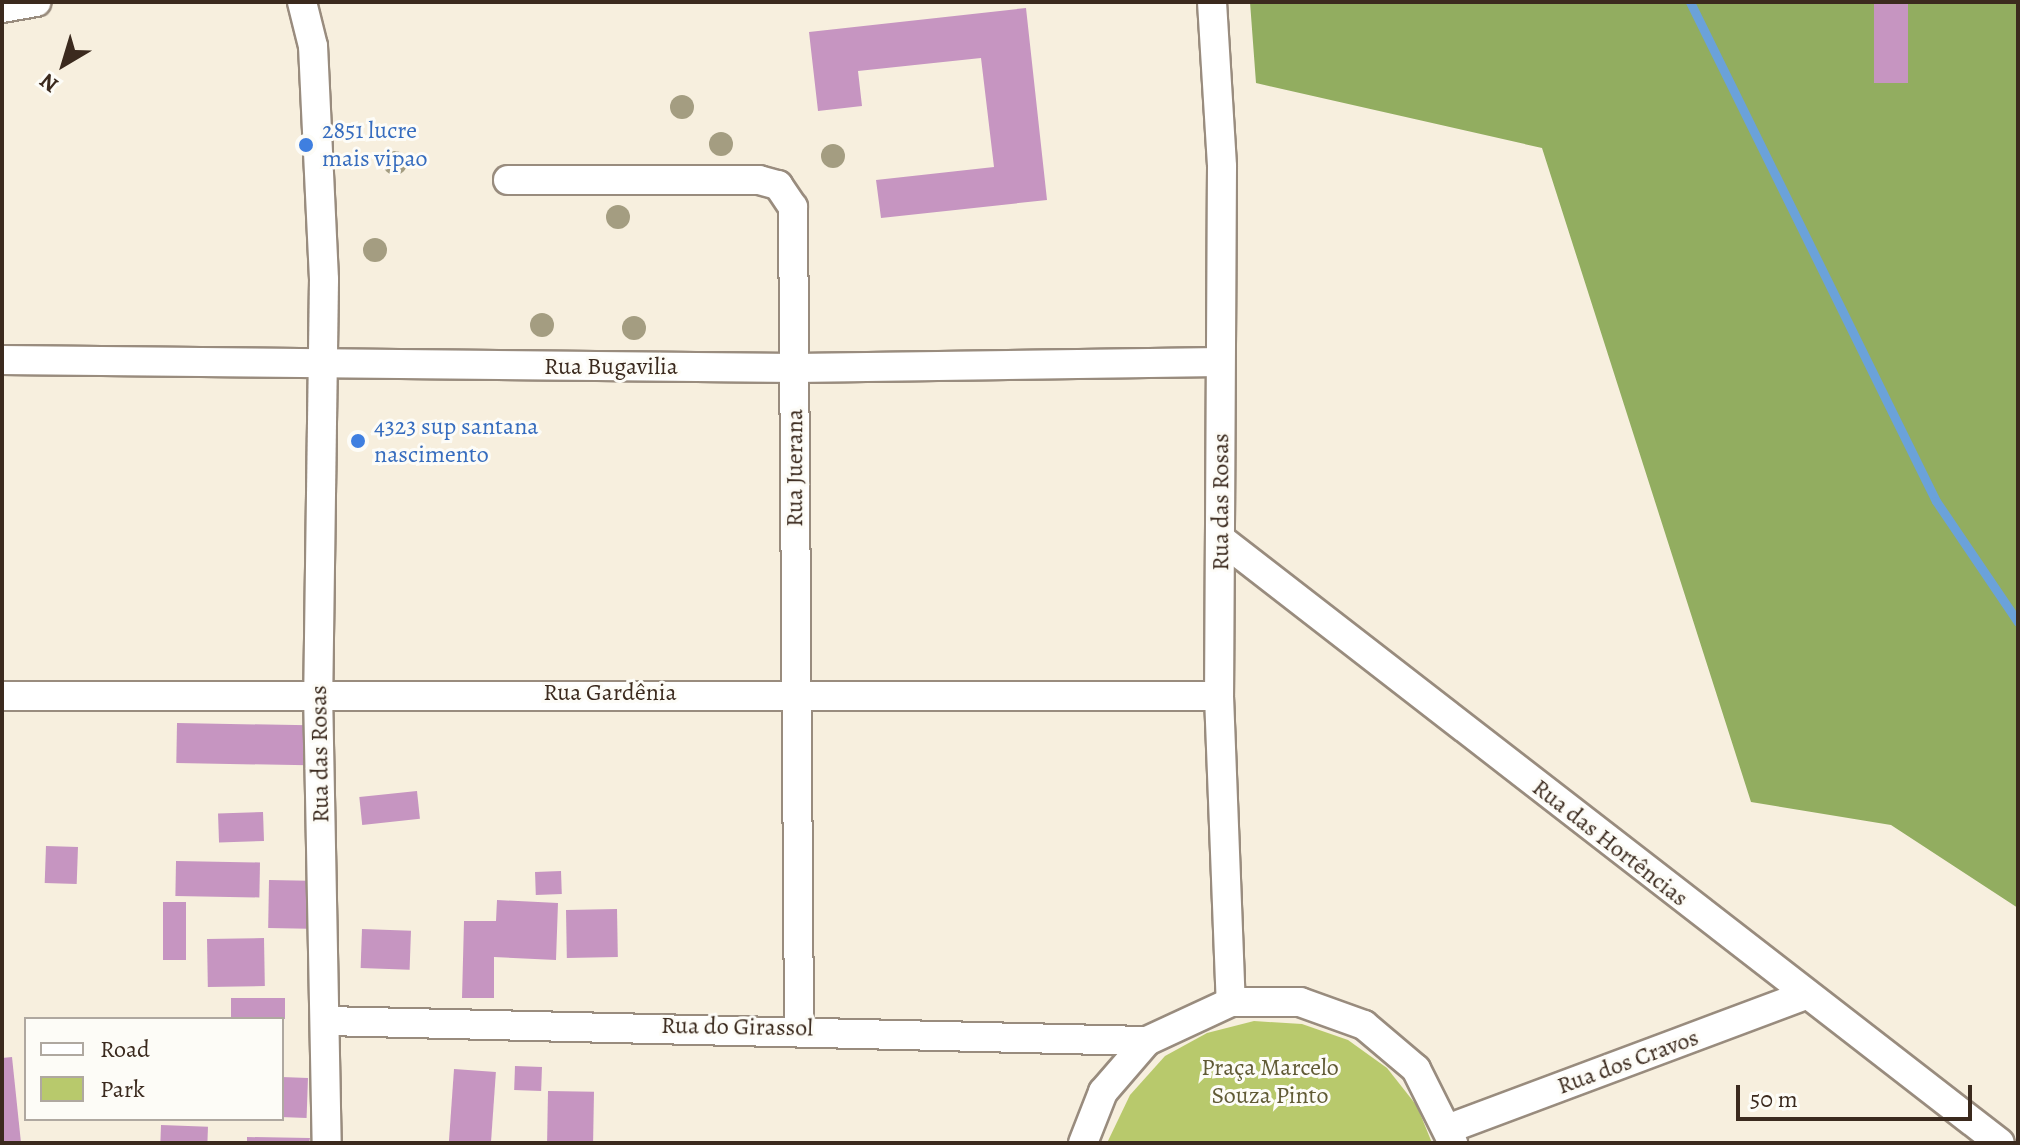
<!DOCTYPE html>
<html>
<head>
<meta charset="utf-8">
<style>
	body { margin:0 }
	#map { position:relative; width:2020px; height:1145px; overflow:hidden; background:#f7efde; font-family:Alegreya,serif }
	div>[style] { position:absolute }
	.green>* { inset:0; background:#b8c96c }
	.forest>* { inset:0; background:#92ad60 }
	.stream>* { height:9px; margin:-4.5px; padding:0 4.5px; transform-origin:4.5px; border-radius:4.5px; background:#6ba2d9 }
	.building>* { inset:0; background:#c695c1; transform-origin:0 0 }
	.roads { filter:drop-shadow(2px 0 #998c7e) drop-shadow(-2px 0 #998c7e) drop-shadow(0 2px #998c7e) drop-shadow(0 -2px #998c7e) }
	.street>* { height:28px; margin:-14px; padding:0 14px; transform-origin:14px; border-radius:14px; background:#fff }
	.trees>* { width:24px; height:24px; margin:-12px; border-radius:50%; background:#a49d81 }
	.dots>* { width:22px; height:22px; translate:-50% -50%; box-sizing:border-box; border:4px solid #fdfcf7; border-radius:50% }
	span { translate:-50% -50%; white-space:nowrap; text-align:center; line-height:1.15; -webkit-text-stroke:6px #fdfcf7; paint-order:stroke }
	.shop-label { font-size:24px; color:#366cbe }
	.left { translate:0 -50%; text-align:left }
	.street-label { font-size:24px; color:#3b2a1e }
	.park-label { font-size:24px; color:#605a35 }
	.frame { position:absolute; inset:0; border:4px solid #3b2a1e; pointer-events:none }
	.legend { position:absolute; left:24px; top:1017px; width:260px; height:104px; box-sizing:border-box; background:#fdfcf7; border:2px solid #afa8a0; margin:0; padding:10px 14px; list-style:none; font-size:24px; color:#3b2a1e }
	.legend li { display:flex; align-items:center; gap:16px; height:40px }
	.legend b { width:40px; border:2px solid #afa8a0 }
	.north { position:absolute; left:24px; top:24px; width:80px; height:80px; -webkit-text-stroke:6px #fdfcf7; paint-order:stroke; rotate:218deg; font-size:22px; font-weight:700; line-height:32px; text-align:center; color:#3b2a1e }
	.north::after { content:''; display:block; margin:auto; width:28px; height:36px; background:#3b2a1e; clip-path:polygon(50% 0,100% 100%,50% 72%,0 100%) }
	.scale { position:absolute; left:1736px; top:1085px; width:236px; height:36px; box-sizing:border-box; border:4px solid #3b2a1e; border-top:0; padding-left:10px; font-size:24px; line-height:28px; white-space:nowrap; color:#3b2a1e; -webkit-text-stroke:6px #fdfcf7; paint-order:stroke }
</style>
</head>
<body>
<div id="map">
	<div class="green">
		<i style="clip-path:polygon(1254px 1021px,1302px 1024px,1348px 1040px,1387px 1068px,1417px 1106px,1432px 1143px,1107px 1143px,1130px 1095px,1165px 1056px,1207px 1033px)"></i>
	</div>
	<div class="forest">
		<i style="clip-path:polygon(1250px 2px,2018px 2px,2018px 908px,1891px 825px,1751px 802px,1542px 148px,1256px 83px)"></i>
	</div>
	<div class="stream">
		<i style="left:1690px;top:2px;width:556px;rotate:63.76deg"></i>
		<i style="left:1936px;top:501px;width:146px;rotate:55.9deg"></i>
	</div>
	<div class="building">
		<i style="left:1874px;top:2px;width:34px;height:81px"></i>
		<i style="clip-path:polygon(1026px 8px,1047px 200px,881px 218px,876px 180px,994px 167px,981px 58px,858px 71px,862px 106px,818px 111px,809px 32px)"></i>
		<i style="left:177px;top:723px;width:132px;height:40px;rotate:1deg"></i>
		<i style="left:417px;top:791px;width:28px;height:58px;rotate:84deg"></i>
		<i style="left:263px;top:812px;width:29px;height:45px;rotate:88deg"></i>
		<i style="left:46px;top:846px;width:32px;height:37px;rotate:2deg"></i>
		<i style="left:176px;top:861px;width:84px;height:35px;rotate:1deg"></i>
		<i style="left:561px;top:871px;width:23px;height:26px;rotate:88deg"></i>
		<i style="left:269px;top:880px;width:40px;height:48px;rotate:1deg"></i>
		<i style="clip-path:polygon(497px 900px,558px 903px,556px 960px,494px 957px,494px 998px,462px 998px,464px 921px,496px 921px)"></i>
		<i style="left:163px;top:902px;width:23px;height:58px"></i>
		<i style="left:617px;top:909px;width:48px;height:51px;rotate:89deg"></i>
		<i style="left:362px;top:929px;width:49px;height:39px;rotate:2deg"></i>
		<i style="left:264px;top:938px;width:48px;height:57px;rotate:89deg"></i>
		<i style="left:231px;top:998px;width:54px;height:21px"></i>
		<i style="clip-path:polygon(12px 1057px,21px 1143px,2px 1143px,2px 1058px)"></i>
		<i style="left:515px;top:1066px;width:27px;height:24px;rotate:2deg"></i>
		<i style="left:454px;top:1069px;width:42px;height:73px;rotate:4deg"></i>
		<i style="left:282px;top:1077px;width:26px;height:40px;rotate:2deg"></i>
		<i style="left:548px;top:1091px;width:46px;height:52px;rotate:1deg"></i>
		<i style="left:161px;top:1125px;width:47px;height:18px;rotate:2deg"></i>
		<i style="clip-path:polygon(247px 1137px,310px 1138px,309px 1143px,247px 1143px)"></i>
	</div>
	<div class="roads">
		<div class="street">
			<i style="left:302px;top:2px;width:45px;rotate:76deg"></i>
			<i style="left:313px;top:46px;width:234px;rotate:87.3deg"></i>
			<i style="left:324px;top:280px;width:411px;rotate:90.8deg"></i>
			<i style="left:318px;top:691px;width:452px;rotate:88.9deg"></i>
			<i style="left:1212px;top:2px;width:165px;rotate:86.5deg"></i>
			<i style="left:1222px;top:167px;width:529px;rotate:90.32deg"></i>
			<i style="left:1219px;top:696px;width:306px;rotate:87.8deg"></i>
			<i style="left:2px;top:8px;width:35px;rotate:-10deg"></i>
			<i style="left:508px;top:180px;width:251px"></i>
			<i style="left:759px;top:180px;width:20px;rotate:15deg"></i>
			<i style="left:778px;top:185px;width:27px;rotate:56deg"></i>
			<i style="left:793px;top:207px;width:820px;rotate:89.58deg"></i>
			<i style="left:2px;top:360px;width:794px;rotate:0.58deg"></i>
			<i style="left:796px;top:368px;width:424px;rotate:-0.8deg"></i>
			<i style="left:1222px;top:540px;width:984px;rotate:37.78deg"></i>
			<i style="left:2px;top:696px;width:1217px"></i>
			<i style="left:326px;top:1021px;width:821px;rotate:1.4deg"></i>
			<i style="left:1450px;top:1128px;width:380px;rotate:-20.5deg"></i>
			<i style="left:1083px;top:1143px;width:55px;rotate:-68.6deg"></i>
			<i style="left:1103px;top:1092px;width:67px;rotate:-49.2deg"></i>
			<i style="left:1147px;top:1041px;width:93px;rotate:-24.9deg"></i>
			<i style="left:1231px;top:1002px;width:69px"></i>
			<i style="left:1300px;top:1002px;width:68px;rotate:19.8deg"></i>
			<i style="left:1364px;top:1025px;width:68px;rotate:40.2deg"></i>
			<i style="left:1416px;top:1069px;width:83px;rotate:63.4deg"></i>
		</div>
	</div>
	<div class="trees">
		<i style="left:682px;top:107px"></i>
		<i style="left:721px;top:144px"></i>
		<i style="left:833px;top:156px"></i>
		<i style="left:395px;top:163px"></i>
		<i style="left:618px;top:217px"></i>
		<i style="left:375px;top:250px"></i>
		<i style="left:542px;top:325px"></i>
		<i style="left:634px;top:328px"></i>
	</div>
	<div class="dots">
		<i style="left:306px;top:145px;background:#3f7fe0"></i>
		<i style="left:358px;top:441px;background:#3f7fe0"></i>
	</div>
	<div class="shop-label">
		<span class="left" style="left:322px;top:145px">2851 lucre<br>mais vipao</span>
		<span class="left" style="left:374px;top:441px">4323 sup santana<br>nascimento</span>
	</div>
	<div class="street-label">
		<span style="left:611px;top:367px">Rua Bugavilia</span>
		<span style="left:795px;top:468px;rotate:-90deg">Rua Juerana</span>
		<span style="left:1221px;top:502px;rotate:-90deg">Rua das Rosas</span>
		<span style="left:610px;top:693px">Rua Gardênia</span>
		<span style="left:320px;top:754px;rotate:-91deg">Rua das Rosas</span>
		<span style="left:1610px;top:843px;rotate:38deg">Rua das Hortências</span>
		<span style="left:737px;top:1027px;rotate:1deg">Rua do Girassol</span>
		<span style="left:1628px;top:1062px;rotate:-20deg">Rua dos Cravos</span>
	</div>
	<div class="park-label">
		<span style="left:1270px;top:1082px">Praça Marcelo<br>Souza Pinto</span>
	</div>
	<div class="frame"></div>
	<ul class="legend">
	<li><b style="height:10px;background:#fff"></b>Road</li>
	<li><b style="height:22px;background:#b8c96c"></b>Park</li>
	</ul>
	<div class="north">N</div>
	<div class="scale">50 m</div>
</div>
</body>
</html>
